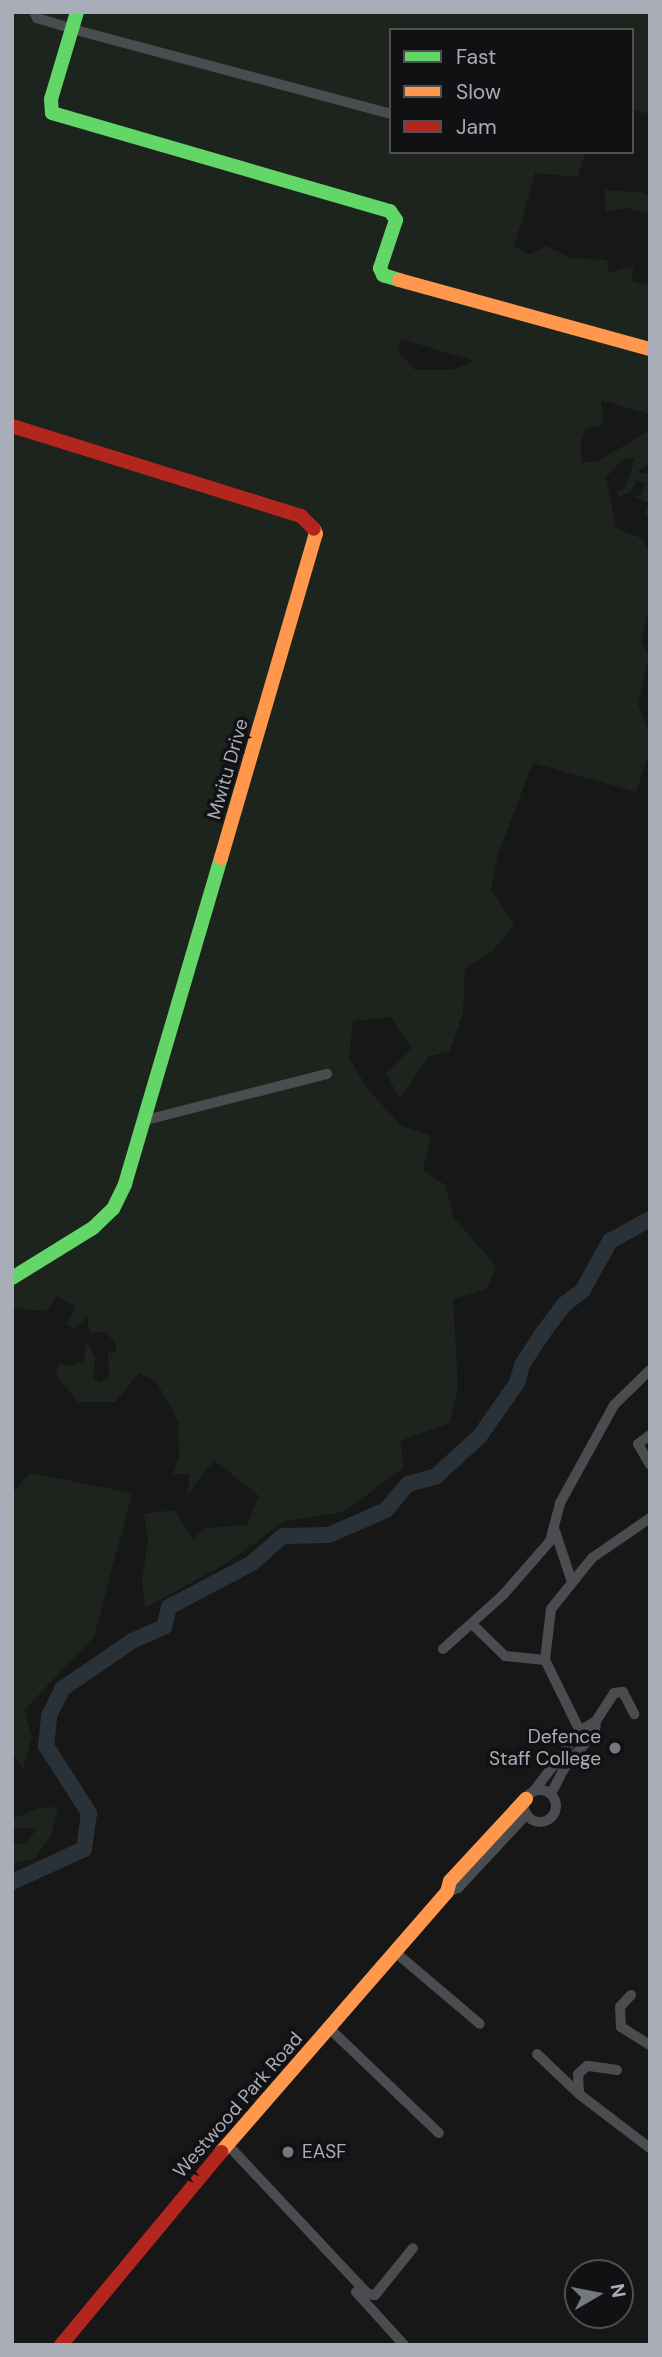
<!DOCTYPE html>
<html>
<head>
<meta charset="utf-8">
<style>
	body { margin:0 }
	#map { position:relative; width:662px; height:2357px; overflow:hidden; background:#171717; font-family:"DM Sans",sans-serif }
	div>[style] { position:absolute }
	.green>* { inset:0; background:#1d241e }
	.river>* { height:16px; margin:-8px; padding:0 8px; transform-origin:8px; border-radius:8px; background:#2a3239 }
	.street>* { height:10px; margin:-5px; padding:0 5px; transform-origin:5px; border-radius:5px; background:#4b4c50 }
	.street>.ring { margin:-5px; padding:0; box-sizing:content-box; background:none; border:10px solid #4b4c50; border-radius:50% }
	.fast>* { height:14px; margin:-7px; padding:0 7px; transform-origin:7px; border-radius:7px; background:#63d668 }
	.slow>* { height:14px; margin:-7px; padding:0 7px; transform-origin:7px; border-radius:7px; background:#ff974d }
	.jam>* { height:14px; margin:-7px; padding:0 7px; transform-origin:7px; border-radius:7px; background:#b3261e }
	.dots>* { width:19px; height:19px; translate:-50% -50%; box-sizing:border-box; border:4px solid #111113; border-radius:50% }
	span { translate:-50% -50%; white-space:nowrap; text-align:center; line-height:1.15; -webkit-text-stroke:7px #111113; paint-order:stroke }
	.street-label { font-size:19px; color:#a8adb8 }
	.poi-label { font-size:19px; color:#a8adb8 }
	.right { translate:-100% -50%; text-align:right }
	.left { translate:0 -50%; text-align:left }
	.frame { position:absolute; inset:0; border:14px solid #a8adb8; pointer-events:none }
	.legend { position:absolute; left:389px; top:28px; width:245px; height:126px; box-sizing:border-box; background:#111113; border:2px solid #4d4f55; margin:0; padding:9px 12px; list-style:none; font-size:21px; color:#a8adb8 }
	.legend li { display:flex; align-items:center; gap:14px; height:35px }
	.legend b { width:35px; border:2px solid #4d4f55 }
	.north { position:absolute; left:564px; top:2259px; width:70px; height:70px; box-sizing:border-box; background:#111113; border:2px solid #4d4f55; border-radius:50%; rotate:80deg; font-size:19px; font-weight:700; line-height:28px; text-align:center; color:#a8adb8 }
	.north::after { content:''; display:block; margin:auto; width:24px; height:32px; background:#757880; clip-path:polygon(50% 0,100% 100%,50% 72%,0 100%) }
</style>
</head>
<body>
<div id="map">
	<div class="green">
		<i style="clip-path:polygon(evenodd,12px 12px,650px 12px,650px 114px,632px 110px,632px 30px,391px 30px,391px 152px,585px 152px,578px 177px,535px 173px,514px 247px,530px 254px,546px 246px,571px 258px,607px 260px,609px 273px,633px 266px,632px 281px,650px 286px,650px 414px,601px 400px,603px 425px,585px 429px,580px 447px,583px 463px,600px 460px,650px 430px,650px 462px,638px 472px,650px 474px,650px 520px,645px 514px,648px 503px,633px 496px,642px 495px,645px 483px,636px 481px,631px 492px,619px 497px,616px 493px,625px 488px,635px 458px,622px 460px,606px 477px,616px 528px,643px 539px,650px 553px,650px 605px,641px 640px,649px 657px,638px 704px,650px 735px,650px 750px,636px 792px,533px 763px,498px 854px,491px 890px,514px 924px,493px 951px,465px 969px,463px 1012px,450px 1051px,428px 1057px,400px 1099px,386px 1073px,411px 1048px,391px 1017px,353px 1021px,349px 1058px,369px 1091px,402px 1126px,431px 1136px,423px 1170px,445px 1185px,453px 1217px,496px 1266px,487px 1289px,453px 1299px,458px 1387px,449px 1423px,400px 1441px,404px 1467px,344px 1512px,285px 1521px,225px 1564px,145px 1608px,142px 1581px,148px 1540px,144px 1514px,174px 1510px,193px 1539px,206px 1528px,247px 1525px,259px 1496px,214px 1460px,187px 1495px,190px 1474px,173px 1474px,179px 1457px,178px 1421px,156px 1381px,139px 1373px,115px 1402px,78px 1402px,56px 1375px,58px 1363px,70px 1366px,84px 1361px,86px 1340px,95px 1359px,93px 1378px,101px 1383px,109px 1378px,108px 1353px,116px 1353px,115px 1342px,105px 1332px,90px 1333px,87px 1317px,73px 1329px,67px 1324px,75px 1306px,57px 1296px,46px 1311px,12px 1308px,12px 12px,401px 339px,474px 361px,474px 362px,451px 370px,415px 370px,398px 352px,401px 339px)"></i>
		<i style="clip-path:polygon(604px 190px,644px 193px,650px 198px,650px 214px,626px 208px,606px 211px)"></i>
		<i style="clip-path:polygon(30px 1473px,132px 1493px,94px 1637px,24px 1710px,32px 1737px,23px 1768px,12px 1752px,12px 1494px)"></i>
		<i style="clip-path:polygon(58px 1807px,51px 1836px,35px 1858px,12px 1864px,12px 1844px,27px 1844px,36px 1829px,12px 1827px,12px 1819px,40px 1808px)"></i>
	</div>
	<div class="river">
		<i style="left:12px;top:1882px;width:79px;rotate:-24.6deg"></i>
		<i style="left:84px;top:1849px;width:36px;rotate:-82deg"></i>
		<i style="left:89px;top:1813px;width:80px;rotate:-122.7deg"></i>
		<i style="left:46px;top:1746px;width:30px;rotate:-84deg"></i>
		<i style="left:49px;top:1716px;width:30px;rotate:-64deg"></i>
		<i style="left:62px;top:1689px;width:85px;rotate:-34.4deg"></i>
		<i style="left:132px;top:1641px;width:35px;rotate:-24deg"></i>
		<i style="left:164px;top:1627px;width:21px;rotate:-76deg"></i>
		<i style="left:169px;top:1607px;width:94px;rotate:-27.9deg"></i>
		<i style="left:252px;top:1563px;width:41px;rotate:-41.1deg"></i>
		<i style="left:283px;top:1536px;width:46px;rotate:-1.2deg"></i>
		<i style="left:329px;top:1535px;width:62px;rotate:-23.7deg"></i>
		<i style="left:386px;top:1510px;width:34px;rotate:-50deg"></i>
		<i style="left:408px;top:1484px;width:28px;rotate:-15deg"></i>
		<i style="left:435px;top:1477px;width:59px;rotate:-42.3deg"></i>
		<i style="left:479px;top:1437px;width:66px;rotate:-54.9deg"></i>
		<i style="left:517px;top:1383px;width:19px;rotate:-74deg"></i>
		<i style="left:522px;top:1365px;width:37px;rotate:-57deg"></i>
		<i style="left:542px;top:1334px;width:38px;rotate:-53deg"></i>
		<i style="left:565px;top:1304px;width:23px;rotate:-38deg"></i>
		<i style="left:583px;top:1290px;width:56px;rotate:-61.1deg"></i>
		<i style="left:610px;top:1241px;width:46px;rotate:-28.8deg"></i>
	</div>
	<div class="street">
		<i style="left:34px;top:12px;width:7px;rotate:63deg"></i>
		<i style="left:37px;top:18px;width:37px;rotate:17deg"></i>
		<i style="left:72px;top:29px;width:330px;rotate:14.9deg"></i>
		<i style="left:146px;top:1120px;width:187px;rotate:-14.3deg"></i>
		<i style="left:650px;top:1435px;width:15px;rotate:143deg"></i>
		<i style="left:638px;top:1444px;width:24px;rotate:60deg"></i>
		<i style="left:555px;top:1531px;width:51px;rotate:71.6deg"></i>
		<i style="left:472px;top:1624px;width:46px;rotate:44.1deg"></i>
		<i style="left:505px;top:1656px;width:40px;rotate:5.7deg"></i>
		<i style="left:443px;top:1649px;width:82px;rotate:-42deg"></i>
		<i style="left:504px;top:1594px;width:70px;rotate:-49deg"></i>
		<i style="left:550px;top:1541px;width:39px;rotate:-75deg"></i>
		<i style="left:560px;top:1503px;width:112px;rotate:-61.1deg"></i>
		<i style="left:614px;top:1405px;width:50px;rotate:-44.2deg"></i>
		<i style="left:580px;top:1731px;width:79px;rotate:-116.2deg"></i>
		<i style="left:545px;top:1660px;width:51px;rotate:-83.3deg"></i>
		<i style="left:551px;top:1609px;width:65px;rotate:-51.2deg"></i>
		<i style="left:592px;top:1558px;width:70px;rotate:-34.6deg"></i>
		<i class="ring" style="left:524px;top:1790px;width:22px;height:22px"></i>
		<i style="left:533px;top:1792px;width:77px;rotate:-52.4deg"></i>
		<i style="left:580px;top:1731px;width:19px;rotate:-32deg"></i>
		<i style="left:596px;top:1721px;width:33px;rotate:-57deg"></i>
		<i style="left:614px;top:1693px;width:9px;rotate:-6deg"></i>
		<i style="left:623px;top:1692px;width:25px;rotate:63deg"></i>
		<i style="left:551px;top:1794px;width:27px;rotate:-63deg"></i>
		<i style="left:563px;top:1770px;width:50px;rotate:-50.6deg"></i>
		<i style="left:595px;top:1731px;width:10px;rotate:-84deg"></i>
		<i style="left:447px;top:1892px;width:12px;rotate:-20deg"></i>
		<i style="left:458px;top:1888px;width:101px;rotate:-47deg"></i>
		<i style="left:395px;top:1952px;width:111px;rotate:40.3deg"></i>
		<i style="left:631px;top:1995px;width:16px;rotate:133deg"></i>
		<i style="left:620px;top:2007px;width:20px;rotate:87deg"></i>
		<i style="left:621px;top:2027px;width:34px;rotate:32deg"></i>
		<i style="left:329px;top:2028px;width:152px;rotate:43.7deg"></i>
		<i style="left:537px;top:2054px;width:55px;rotate:43.5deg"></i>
		<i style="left:617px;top:2070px;width:30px;rotate:-172deg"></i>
		<i style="left:587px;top:2066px;width:12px;rotate:138deg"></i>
		<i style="left:578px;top:2074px;width:20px;rotate:87deg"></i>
		<i style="left:579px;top:2094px;width:89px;rotate:37.3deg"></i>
		<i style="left:227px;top:2144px;width:206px;rotate:46.8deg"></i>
		<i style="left:368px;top:2294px;width:7px;rotate:8deg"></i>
		<i style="left:375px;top:2295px;width:60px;rotate:-51deg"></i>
		<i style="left:356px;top:2292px;width:72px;rotate:47.8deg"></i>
	</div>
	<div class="fast">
		<i style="left:77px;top:12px;width:91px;rotate:106.6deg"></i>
		<i style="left:51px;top:99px;width:14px;rotate:86deg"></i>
		<i style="left:52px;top:113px;width:352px;rotate:16.2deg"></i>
		<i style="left:390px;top:211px;width:11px;rotate:56deg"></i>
		<i style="left:396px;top:220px;width:51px;rotate:108.4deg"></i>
		<i style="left:380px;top:268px;width:8px;rotate:67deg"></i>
		<i style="left:383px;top:275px;width:17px;rotate:17deg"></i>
		<i style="left:12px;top:1278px;width:95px;rotate:-31.7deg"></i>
		<i style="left:93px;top:1228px;width:28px;rotate:-44deg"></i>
		<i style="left:113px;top:1209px;width:28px;rotate:-64deg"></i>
		<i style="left:125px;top:1184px;width:340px;rotate:-73.6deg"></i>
	</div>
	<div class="slow">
		<i style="left:399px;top:280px;width:260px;rotate:15.4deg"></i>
		<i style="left:221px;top:858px;width:338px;rotate:-73.7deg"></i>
		<i style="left:316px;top:534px;width:5px;rotate:-112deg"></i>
		<i style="left:221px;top:2152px;width:344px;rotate:-49deg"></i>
		<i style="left:447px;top:1892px;width:11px;rotate:-75deg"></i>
		<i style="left:450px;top:1881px;width:112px;rotate:-47.2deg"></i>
	</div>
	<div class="jam">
		<i style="left:12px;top:426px;width:303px;rotate:17.3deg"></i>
		<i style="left:301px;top:516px;width:18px;rotate:45deg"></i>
		<i style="left:61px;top:2345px;width:251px;rotate:-50.3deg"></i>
	</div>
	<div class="dots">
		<i style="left:615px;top:1748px;background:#757880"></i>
		<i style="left:288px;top:2152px;background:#757880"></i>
	</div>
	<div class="street-label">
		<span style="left:228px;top:769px;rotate:-74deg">Mwitu Drive</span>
		<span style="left:238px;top:2105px;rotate:-49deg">Westwood Park Road</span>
	</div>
	<div class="poi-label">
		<span class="right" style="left:601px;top:1748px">Defence<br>Staff College</span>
		<span class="left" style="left:302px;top:2152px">EASF</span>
	</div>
	<div class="frame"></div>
	<ul class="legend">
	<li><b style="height:9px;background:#63d668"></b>Fast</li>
	<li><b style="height:9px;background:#ff974d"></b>Slow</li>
	<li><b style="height:9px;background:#b3261e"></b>Jam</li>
	</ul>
	<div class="north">N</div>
</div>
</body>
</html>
